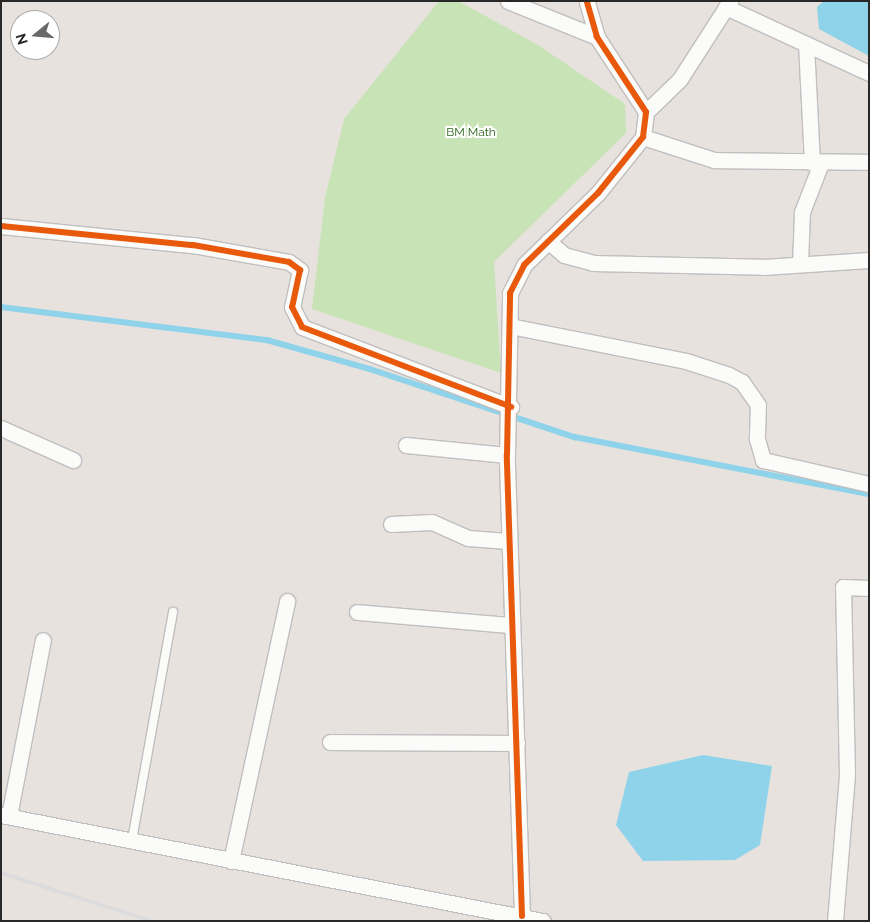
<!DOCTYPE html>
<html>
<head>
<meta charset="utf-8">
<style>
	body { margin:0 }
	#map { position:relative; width:870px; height:922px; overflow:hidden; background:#e7e2dd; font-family:Raleway,sans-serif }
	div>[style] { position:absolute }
	.green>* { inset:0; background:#c8e3b5 }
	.water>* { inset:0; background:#8fd3ea }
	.stream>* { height:5.5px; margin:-2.75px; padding:0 2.75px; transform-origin:2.75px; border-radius:2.75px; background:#8fd3ea }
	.roads { filter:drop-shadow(1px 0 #c0bebf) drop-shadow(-1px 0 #c0bebf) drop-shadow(0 1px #c0bebf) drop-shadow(0 -1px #c0bebf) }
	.lane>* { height:8px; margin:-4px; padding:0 4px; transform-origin:4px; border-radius:4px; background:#fbfbfa }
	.street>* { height:15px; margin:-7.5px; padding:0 7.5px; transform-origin:7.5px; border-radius:7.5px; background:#fbfbfa }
	.rail>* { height:4px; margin:-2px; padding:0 2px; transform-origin:2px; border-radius:2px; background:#dcdcde }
	.cycleway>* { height:6px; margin:-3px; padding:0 3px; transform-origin:3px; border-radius:3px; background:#e8590c }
	span { translate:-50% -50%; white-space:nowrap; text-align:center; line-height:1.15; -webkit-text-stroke:4px #fff; paint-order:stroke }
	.park-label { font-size:12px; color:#286518 }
	.frame { position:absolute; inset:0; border:2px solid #282828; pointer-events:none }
	.north { position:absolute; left:10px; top:10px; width:50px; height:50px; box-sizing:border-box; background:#fff; border:1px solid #a9a9a9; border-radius:50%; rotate:253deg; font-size:14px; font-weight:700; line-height:20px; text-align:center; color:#282828 }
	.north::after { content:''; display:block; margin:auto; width:18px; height:22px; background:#6b6967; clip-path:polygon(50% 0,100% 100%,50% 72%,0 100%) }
</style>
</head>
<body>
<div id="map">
	<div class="green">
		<i style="clip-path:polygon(439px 1px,458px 1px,538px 45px,625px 104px,626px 133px,494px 262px,501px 373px,312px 309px,325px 198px,344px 119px)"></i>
	</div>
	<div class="water">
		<i style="clip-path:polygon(824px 1px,869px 1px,869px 56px,819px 29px,817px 7px)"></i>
		<i style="clip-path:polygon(703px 755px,772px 766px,760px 845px,735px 860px,643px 861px,616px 825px,629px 772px)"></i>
	</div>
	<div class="stream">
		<i style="left:1px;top:307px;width:268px;rotate:7.1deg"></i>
		<i style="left:267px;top:340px;width:107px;rotate:15.7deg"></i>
		<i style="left:370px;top:369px;width:216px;rotate:18.4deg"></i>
		<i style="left:575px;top:437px;width:299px;rotate:11deg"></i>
	</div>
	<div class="roads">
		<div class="lane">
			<i style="left:132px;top:840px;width:232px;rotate:-79.8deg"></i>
		</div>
		<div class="street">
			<i style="left:508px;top:1px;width:96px;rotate:22deg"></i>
			<i style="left:726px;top:7px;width:157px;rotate:24.8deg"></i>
			<i style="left:806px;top:44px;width:119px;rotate:87.1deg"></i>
			<i style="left:646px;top:112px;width:47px;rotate:-44.1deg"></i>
			<i style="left:680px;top:79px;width:93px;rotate:-57.3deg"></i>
			<i style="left:643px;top:137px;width:75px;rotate:17.9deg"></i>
			<i style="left:714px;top:160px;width:155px;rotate:0.7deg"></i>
			<i style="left:1px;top:226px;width:193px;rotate:5.7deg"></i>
			<i style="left:193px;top:245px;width:97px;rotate:10deg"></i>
			<i style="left:289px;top:262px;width:14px;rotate:36deg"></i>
			<i style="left:300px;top:270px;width:38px;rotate:102deg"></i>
			<i style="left:292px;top:307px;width:22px;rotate:63deg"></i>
			<i style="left:302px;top:327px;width:224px;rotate:20.9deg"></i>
			<i style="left:548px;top:241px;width:21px;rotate:41deg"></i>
			<i style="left:564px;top:255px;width:30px;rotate:15deg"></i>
			<i style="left:593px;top:263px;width:170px;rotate:1.3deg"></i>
			<i style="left:763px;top:267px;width:106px;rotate:-3.8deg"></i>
			<i style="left:800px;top:264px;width:52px;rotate:-87.8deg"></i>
			<i style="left:802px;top:212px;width:53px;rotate:-68.8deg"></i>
			<i style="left:510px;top:326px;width:179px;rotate:11.2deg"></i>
			<i style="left:686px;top:361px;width:45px;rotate:18deg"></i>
			<i style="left:729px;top:375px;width:15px;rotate:28deg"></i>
			<i style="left:742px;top:382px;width:28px;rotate:55deg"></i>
			<i style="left:758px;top:405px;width:34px;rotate:92deg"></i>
			<i style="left:757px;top:439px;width:22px;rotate:74deg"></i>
			<i style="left:763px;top:460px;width:109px;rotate:12.8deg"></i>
			<i style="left:1px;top:428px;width:79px;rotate:24deg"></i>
			<i style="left:406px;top:445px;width:101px;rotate:5.7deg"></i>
			<i style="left:391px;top:524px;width:41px;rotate:-2.8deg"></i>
			<i style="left:432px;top:522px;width:39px;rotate:24deg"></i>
			<i style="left:468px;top:538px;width:40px;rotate:4.3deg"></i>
			<i style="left:357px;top:612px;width:154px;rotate:4.9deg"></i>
			<i style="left:330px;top:742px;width:187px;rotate:0.3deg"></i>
			<i style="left:1px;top:815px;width:552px;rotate:11.07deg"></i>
			<i style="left:9px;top:816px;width:179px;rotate:-79.1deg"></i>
			<i style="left:231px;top:861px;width:266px;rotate:-77.8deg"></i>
			<i style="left:522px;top:916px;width:461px;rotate:-91.9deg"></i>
			<i style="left:507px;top:455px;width:162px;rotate:-88.9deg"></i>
			<i style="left:510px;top:293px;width:31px;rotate:-63deg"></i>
			<i style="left:524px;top:265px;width:103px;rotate:-44.2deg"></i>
			<i style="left:598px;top:193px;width:72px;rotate:-51.2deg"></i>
			<i style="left:643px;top:137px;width:25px;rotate:-83deg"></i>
			<i style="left:646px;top:112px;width:90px;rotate:-123.2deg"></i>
			<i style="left:597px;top:37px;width:37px;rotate:-106deg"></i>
			<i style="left:835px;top:921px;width:146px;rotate:-85.3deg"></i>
			<i style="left:847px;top:775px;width:188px;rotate:-91.2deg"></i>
			<i style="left:843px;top:587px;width:26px;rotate:2deg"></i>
		</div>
	</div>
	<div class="rail">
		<i style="left:1px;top:873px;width:157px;rotate:17.7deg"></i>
	</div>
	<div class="cycleway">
		<i style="left:1px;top:226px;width:193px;rotate:5.7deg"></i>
		<i style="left:193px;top:245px;width:97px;rotate:10deg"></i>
		<i style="left:289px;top:262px;width:14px;rotate:36deg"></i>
		<i style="left:300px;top:270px;width:38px;rotate:102deg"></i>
		<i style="left:292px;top:307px;width:22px;rotate:63deg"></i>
		<i style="left:302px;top:327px;width:224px;rotate:20.9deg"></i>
		<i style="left:522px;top:916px;width:461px;rotate:-91.9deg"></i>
		<i style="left:507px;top:455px;width:162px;rotate:-88.9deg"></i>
		<i style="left:510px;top:293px;width:31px;rotate:-63deg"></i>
		<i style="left:524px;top:265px;width:103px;rotate:-44.2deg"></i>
		<i style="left:598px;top:193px;width:72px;rotate:-51.2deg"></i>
		<i style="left:643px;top:137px;width:25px;rotate:-83deg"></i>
		<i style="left:646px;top:112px;width:90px;rotate:-123.2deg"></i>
		<i style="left:597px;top:37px;width:37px;rotate:-106deg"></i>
	</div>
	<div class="park-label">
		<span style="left:471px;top:133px">BM Math</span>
	</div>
	<div class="frame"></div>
	<div class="north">N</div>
</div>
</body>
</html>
